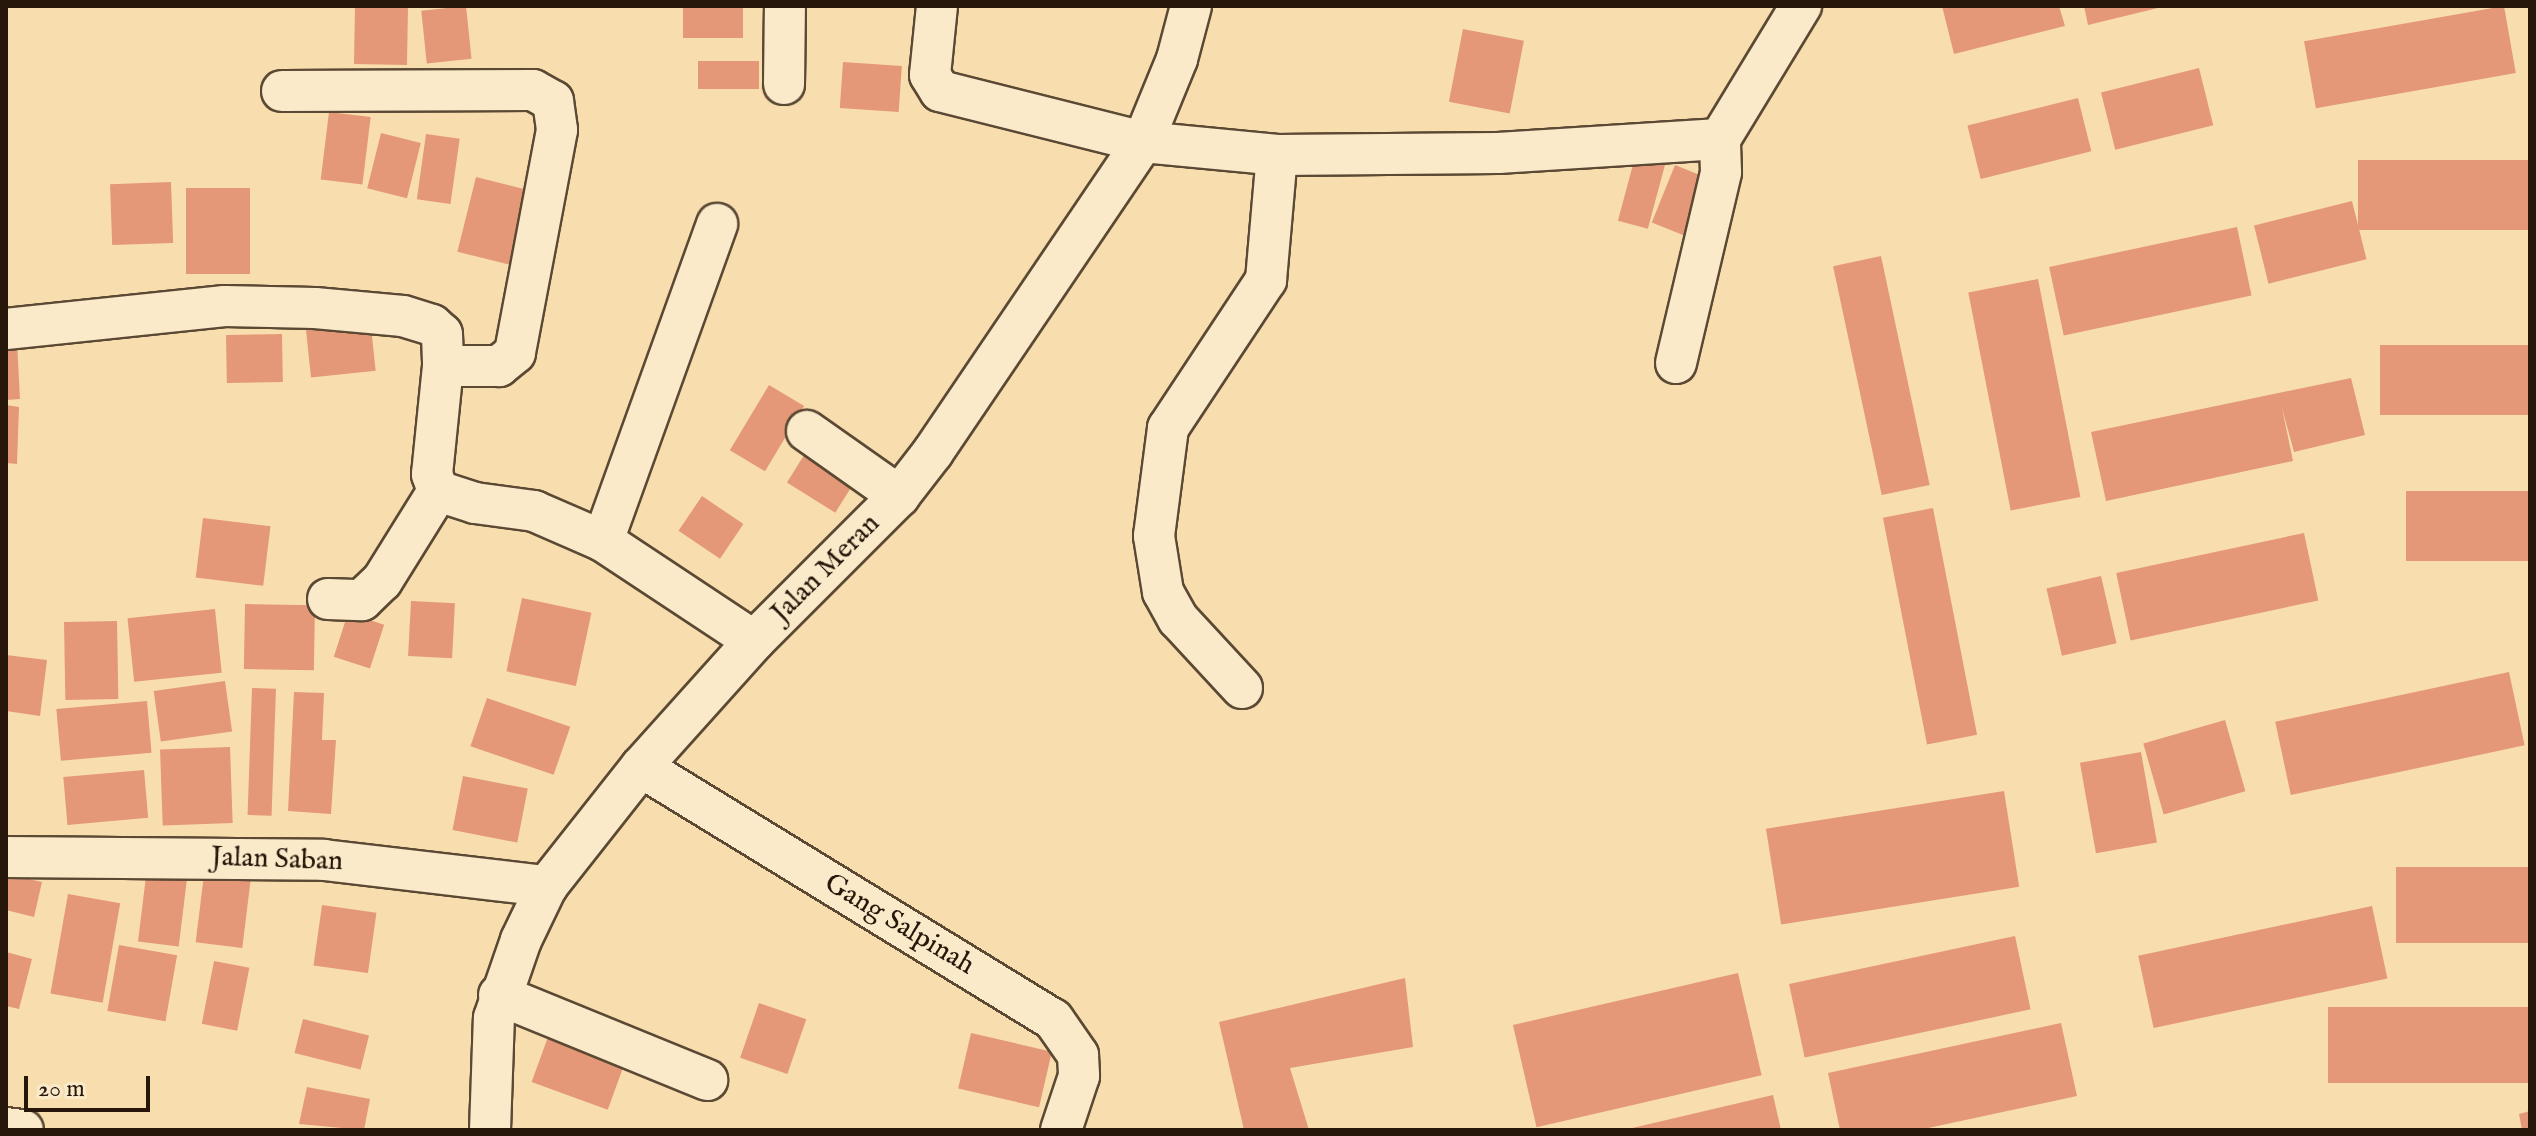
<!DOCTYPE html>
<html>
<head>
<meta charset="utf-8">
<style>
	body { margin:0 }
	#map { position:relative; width:2536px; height:1136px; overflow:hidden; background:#f8deae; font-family:"IM FELL English",serif }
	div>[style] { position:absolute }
	.building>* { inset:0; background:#e49877; transform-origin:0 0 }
	.roads { filter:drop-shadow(2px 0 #5b4934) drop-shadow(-2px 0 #5b4934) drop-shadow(0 2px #5b4934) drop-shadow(0 -2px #5b4934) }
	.minor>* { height:40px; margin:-20px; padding:0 20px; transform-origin:20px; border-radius:20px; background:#faeaca }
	span { translate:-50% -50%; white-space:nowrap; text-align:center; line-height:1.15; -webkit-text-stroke:7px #faeaca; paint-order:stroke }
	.street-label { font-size:28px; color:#27170b }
	.frame { position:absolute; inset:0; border:8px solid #27170b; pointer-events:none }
	.scale { position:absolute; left:24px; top:1076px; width:126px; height:36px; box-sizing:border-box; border:4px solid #27170b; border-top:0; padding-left:10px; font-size:24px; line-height:28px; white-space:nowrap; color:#27170b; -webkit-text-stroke:6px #faeaca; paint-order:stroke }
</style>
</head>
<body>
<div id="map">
	<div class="building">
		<i style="left:355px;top:6px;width:53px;height:58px;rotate:1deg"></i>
		<i style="left:466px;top:6px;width:53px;height:45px;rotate:84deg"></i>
		<i style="left:683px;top:6px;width:60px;height:32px"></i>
		<i style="clip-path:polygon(1942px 6px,2059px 6px,2065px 26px,1954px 54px)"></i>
		<i style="clip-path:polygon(2084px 6px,2162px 6px,2162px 7px,2088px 25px)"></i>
		<i style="left:2504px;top:6px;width:68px;height:203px;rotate:80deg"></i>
		<i style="left:1463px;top:29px;width:62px;height:74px;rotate:11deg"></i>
		<i style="left:698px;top:61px;width:61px;height:28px"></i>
		<i style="left:843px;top:62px;width:59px;height:46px;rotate:4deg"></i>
		<i style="left:2199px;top:68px;width:59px;height:101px;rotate:76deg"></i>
		<i style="left:2078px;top:98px;width:55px;height:114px;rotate:76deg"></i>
		<i style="left:329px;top:112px;width:42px;height:68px;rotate:7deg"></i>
		<i style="left:381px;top:133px;width:41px;height:57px;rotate:14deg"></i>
		<i style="left:426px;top:134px;width:34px;height:66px;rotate:8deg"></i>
		<i style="left:1635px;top:157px;width:31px;height:66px;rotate:15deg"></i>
		<i style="left:2530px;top:160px;width:70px;height:172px;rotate:90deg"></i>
		<i style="left:1675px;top:165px;width:35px;height:62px;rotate:22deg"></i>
		<i style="left:476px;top:177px;width:69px;height:77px;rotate:14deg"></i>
		<i style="left:171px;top:182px;width:61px;height:61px;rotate:88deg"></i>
		<i style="left:250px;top:188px;width:86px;height:64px;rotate:90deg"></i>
		<i style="left:2352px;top:201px;width:60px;height:101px;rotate:76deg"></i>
		<i style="left:2237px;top:227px;width:70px;height:192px;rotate:78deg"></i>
		<i style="left:1881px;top:256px;width:234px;height:49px;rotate:78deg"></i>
		<i style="left:2038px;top:279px;width:222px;height:71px;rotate:79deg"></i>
		<i style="left:370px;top:317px;width:54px;height:65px;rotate:84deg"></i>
		<i style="left:282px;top:334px;width:48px;height:56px;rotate:89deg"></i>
		<i style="clip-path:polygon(17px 342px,20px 399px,6px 400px,6px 343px)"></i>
		<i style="left:2530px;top:345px;width:70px;height:150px;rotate:90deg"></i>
		<i style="clip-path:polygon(2351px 378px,2365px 435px,2294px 452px,2282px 408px,2293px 461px,2106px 501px,2091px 432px)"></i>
		<i style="left:769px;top:385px;width:41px;height:76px;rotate:31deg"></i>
		<i style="clip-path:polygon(6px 405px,19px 407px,17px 464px,6px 463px)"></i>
		<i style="left:806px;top:452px;width:57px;height:36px;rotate:32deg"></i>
		<i style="left:2530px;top:491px;width:70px;height:124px;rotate:90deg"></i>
		<i style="left:702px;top:496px;width:50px;height:42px;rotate:34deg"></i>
		<i style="left:1933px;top:508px;width:231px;height:51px;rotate:79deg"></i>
		<i style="left:203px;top:518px;width:68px;height:60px;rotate:7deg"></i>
		<i style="left:2304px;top:533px;width:69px;height:192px;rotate:78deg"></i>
		<i style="left:2101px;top:576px;width:69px;height:56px;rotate:77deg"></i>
		<i style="left:522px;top:598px;width:71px;height:75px;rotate:12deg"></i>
		<i style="left:411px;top:601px;width:44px;height:55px;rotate:3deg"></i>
		<i style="left:245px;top:604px;width:70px;height:65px;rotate:1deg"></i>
		<i style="left:215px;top:609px;width:64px;height:88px;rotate:84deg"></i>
		<i style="left:348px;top:613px;width:38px;height:46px;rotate:18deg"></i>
		<i style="left:117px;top:621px;width:78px;height:53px;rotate:89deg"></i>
		<i style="clip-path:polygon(6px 655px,47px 660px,40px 716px,6px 711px)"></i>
		<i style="left:2509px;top:672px;width:75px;height:239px;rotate:78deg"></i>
		<i style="left:225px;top:681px;width:51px;height:72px;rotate:82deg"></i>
		<i style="left:252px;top:688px;width:24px;height:127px;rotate:2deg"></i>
		<i style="clip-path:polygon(294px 692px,324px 693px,322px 740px,336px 740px,331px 814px,288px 811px)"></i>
		<i style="left:487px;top:698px;width:88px;height:51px;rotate:19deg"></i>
		<i style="left:147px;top:701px;width:52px;height:91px;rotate:85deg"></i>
		<i style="left:2225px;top:720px;width:74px;height:85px;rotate:74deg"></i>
		<i style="left:230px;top:747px;width:76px;height:70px;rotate:88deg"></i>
		<i style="left:2141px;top:752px;width:92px;height:62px;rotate:80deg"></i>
		<i style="left:144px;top:770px;width:48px;height:81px;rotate:85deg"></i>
		<i style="left:463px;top:776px;width:66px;height:55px;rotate:11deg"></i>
		<i style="left:2004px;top:791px;width:97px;height:241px;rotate:81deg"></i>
		<i style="left:206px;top:858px;width:47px;height:85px;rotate:7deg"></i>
		<i style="left:148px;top:860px;width:41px;height:82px;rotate:7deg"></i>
		<i style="left:2530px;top:867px;width:76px;height:134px;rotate:90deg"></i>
		<i style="clip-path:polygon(6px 874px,42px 882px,34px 917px,6px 910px)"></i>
		<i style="left:68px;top:894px;width:53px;height:101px;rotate:10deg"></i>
		<i style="left:322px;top:905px;width:55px;height:61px;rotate:8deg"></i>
		<i style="left:2372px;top:906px;width:74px;height:239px;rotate:78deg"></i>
		<i style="left:2015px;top:936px;width:75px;height:231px;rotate:78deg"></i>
		<i style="left:119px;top:945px;width:59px;height:67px;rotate:10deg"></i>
		<i style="clip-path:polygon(6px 952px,32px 959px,19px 1009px,6px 1006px)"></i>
		<i style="left:214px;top:961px;width:36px;height:64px;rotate:11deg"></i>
		<i style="left:1738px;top:973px;width:105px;height:231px;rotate:77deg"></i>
		<i style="clip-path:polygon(1405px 978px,1413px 1047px,1290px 1068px,1309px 1130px,1244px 1130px,1219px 1022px)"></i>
		<i style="left:759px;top:1003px;width:50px;height:58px;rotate:19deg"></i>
		<i style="left:2530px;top:1007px;width:76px;height:202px;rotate:90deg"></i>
		<i style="left:303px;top:1019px;width:68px;height:35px;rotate:14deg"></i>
		<i style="clip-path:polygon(2061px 1023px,2077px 1096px,1919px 1130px,1840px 1130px,1828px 1073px)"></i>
		<i style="left:971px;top:1033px;width:83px;height:57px;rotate:13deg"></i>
		<i style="left:548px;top:1037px;width:81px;height:48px;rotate:20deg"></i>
		<i style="clip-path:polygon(307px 1087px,370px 1099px,364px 1130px,299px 1124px)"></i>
		<i style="clip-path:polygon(1773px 1095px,1781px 1130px,1629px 1130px,1628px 1129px)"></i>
		<i style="clip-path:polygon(2530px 1111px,2530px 1130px,2522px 1130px,2519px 1114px)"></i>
	</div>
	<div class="roads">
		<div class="minor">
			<i style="left:937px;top:6px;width:69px;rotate:95.8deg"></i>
			<i style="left:930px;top:75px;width:19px;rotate:58deg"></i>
			<i style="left:940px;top:91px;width:209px;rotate:14.1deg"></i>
			<i style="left:1143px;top:142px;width:135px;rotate:5.5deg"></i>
			<i style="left:1277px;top:155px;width:221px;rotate:-0.5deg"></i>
			<i style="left:1498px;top:153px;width:222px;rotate:-3.6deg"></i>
			<i style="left:1720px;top:139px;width:156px;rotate:-58.7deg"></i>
			<i style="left:784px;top:84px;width:78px;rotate:-89.3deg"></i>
			<i style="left:282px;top:91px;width:251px;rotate:-0.2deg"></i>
			<i style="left:533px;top:90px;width:23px;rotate:29deg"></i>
			<i style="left:553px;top:101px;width:29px;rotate:82deg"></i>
			<i style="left:557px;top:130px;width:227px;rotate:100.7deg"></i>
			<i style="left:515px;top:353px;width:21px;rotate:141deg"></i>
			<i style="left:499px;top:366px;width:56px;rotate:180deg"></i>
			<i style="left:443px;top:366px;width:109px;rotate:95.8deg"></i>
			<i style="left:432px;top:474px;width:18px;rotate:71deg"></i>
			<i style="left:438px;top:491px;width:39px;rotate:18deg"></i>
			<i style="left:475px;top:503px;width:60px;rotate:7.7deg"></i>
			<i style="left:534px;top:511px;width:75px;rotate:23.5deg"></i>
			<i style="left:603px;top:541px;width:181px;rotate:33.5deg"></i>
			<i style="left:6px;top:329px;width:220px;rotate:-6deg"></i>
			<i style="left:225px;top:306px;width:90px;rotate:1.3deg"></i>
			<i style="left:315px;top:308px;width:88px;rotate:5.2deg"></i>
			<i style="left:403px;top:316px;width:30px;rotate:17deg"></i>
			<i style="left:432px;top:325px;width:13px;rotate:42deg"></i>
			<i style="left:442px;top:334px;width:32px;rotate:88deg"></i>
			<i style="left:1676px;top:363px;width:196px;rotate:-76.7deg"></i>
			<i style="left:1721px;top:172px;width:33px;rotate:-92deg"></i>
			<i style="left:807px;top:431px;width:113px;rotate:35.2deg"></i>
			<i style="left:603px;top:541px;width:337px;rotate:-70.2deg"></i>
			<i style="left:328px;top:599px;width:34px;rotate:2deg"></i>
			<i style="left:362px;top:600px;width:28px;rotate:-44deg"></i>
			<i style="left:382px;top:581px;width:106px;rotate:-58.1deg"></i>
			<i style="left:1242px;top:688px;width:94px;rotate:-132.8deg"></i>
			<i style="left:1178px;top:619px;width:31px;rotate:-119deg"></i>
			<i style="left:1163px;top:592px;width:57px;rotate:-99.1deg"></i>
			<i style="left:1154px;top:536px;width:109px;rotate:-82.6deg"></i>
			<i style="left:1168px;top:428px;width:178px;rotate:-56.5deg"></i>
			<i style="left:1266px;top:280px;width:125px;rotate:-85deg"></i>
			<i style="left:641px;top:767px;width:483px;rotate:31.5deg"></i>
			<i style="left:1053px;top:1019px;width:44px;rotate:55.2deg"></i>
			<i style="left:1078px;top:1055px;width:21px;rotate:87deg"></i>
			<i style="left:1079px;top:1076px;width:57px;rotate:108.4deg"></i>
			<i style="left:6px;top:857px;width:318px;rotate:0.5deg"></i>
			<i style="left:324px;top:860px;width:225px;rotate:6.7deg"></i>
			<i style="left:499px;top:995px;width:225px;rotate:22.2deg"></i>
			<i style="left:6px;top:1128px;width:17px;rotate:7deg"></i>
			<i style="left:490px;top:1130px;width:112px;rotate:-88deg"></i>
			<i style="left:494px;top:1018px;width:83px;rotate:-70.9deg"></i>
			<i style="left:521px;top:940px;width:60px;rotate:-64.3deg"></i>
			<i style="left:547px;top:886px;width:152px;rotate:-51.7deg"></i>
			<i style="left:641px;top:767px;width:169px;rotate:-48.1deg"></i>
			<i style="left:754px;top:641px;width:205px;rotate:-45deg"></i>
			<i style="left:899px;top:496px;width:56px;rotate:-52.3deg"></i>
			<i style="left:933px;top:452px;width:374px;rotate:-55.9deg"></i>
			<i style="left:1143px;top:142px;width:90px;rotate:-67.7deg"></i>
			<i style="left:1177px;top:59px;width:55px;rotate:-75.2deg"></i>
		</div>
	</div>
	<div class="street-label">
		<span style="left:826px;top:569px;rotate:-45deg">Jalan Meran</span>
		<span style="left:277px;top:860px;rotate:2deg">Jalan Saban</span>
		<span style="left:899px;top:925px;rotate:31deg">Gang Salpinah</span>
	</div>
	<div class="frame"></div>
	<div class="scale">20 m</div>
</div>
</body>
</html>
